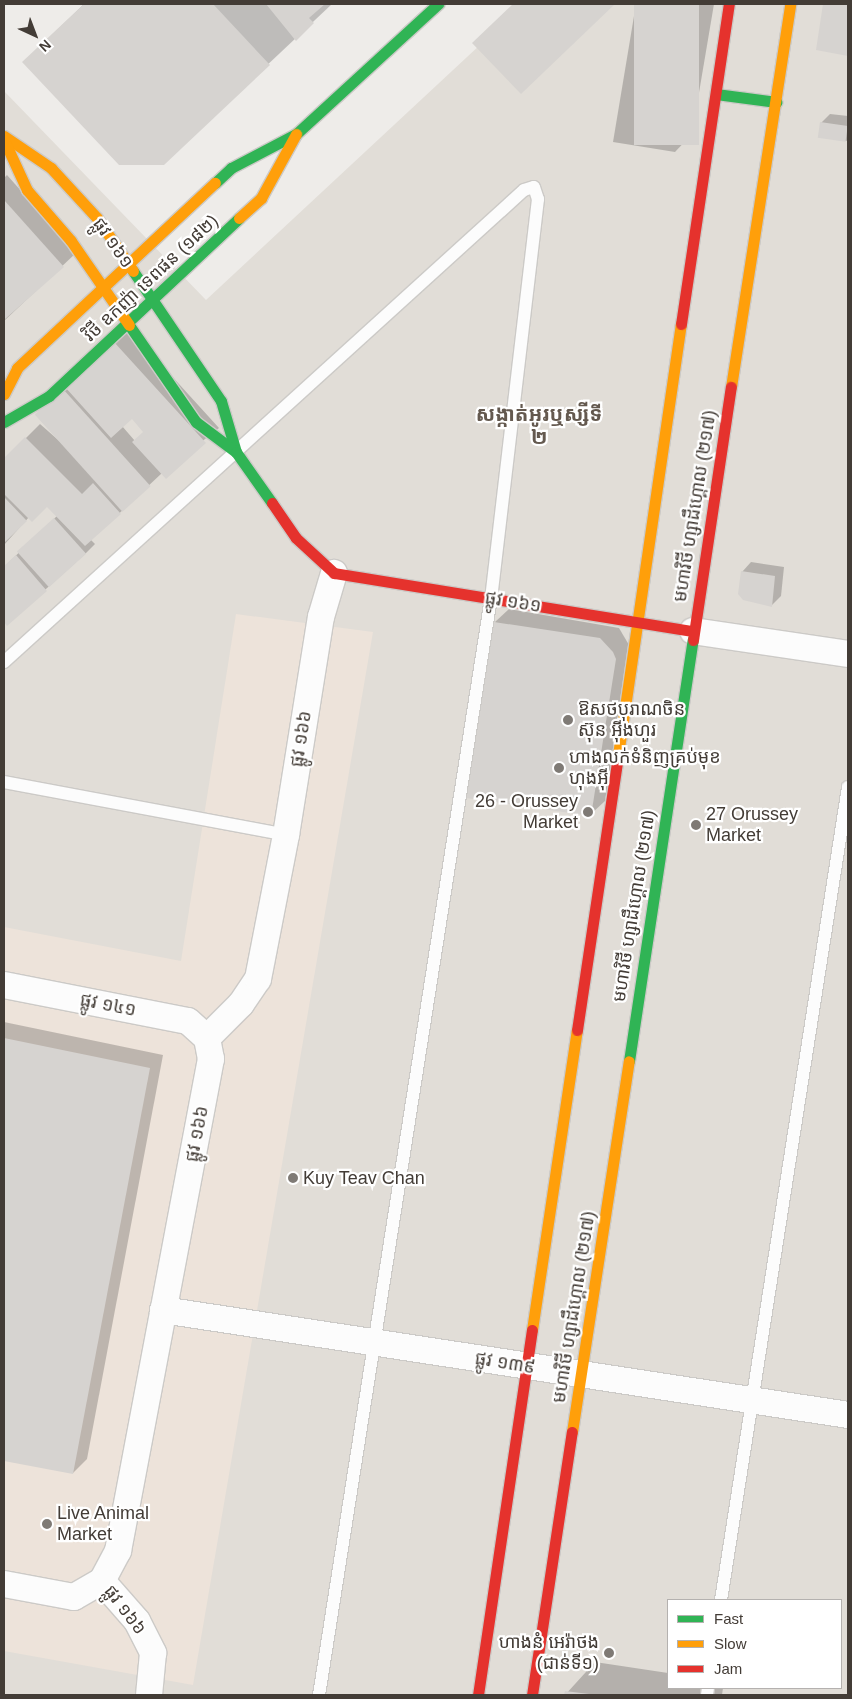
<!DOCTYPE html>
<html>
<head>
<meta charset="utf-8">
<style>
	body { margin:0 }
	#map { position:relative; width:852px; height:1699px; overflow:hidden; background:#eeece9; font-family:Arial,"Noto Sans Khmer",sans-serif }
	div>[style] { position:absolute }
	.residential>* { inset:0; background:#e1ddd7 }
	.commercial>* { inset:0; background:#ede3da }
	.shadow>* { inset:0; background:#0003 }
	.building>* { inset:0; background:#d6d3d0; transform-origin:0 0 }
	.roads { filter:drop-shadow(1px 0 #cccac7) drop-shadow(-1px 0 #cccac7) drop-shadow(0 1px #cccac7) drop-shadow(0 -1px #cccac7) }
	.lane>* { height:12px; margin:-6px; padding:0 6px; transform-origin:6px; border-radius:6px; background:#fcfcfc }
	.street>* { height:26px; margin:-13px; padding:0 13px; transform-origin:13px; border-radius:13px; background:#fcfcfc }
	.fast>* { height:11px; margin:-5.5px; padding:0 5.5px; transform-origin:5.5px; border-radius:5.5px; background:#30b455 }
	.slow>* { height:11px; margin:-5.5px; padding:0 5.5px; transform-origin:5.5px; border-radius:5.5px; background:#ff9f0a }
	.jam>* { height:11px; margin:-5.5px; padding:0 5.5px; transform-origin:5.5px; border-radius:5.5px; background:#e5322d }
	.dots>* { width:14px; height:14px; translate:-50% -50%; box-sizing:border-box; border:2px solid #fff; border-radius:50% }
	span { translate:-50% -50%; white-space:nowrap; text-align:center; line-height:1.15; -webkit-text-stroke:4.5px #fff; paint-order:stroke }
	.street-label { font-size:18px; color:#433c36 }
	.poi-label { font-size:18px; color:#433c36 }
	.left { translate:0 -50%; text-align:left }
	.right { translate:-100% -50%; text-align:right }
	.quarter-label { font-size:20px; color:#64594f; font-weight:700 }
	.frame { position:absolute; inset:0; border:5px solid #433c36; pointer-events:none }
	.legend { position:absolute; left:667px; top:1599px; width:175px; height:90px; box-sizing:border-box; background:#fff; border:1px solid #b4b1af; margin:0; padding:6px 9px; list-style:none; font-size:15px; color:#433c36 }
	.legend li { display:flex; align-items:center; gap:10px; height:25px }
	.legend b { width:25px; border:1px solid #b4b1af }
	.north { position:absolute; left:10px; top:10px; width:50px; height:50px; -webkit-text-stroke:4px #fff; paint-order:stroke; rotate:137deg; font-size:14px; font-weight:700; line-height:20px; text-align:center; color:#433c36 }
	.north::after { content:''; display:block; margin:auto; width:18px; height:22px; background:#433c36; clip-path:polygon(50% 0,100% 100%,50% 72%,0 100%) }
</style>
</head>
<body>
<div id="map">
	<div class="residential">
		<i style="clip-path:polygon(evenodd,524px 4px,848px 4px,848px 1695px,4px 1695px,4px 91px,206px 300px,524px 4px,668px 1600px,841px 1600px,841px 1688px,668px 1688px,668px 1600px)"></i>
	</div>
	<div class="commercial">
		<i style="clip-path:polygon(236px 614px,373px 632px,193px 1685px,4px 1651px,4px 927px,181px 961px)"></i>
	</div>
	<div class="shadow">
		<i style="clip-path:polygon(84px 4px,332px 4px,163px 163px,24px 62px)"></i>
		<i style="clip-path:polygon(514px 4px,613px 4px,521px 92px,487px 30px)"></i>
		<i style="clip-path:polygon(636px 4px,714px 4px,692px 134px,675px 152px,613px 142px)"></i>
		<i style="clip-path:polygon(824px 4px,848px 4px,848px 55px,817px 49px)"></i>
		<i style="clip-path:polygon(830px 114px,848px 116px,848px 141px,819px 137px,821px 123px)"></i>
		<i style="clip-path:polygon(7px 175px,76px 253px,4px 321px,4px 178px)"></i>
		<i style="clip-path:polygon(evenodd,129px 329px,219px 428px,162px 473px,91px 540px,95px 544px,86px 553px,7px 624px,4px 620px,4px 567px,57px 516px,47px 506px,29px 517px,4px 545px,4px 460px,40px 424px,65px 446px,36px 415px,129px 329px,132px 417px,145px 431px,135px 441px,122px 426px,132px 417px)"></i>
		<i style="clip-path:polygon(751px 562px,784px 567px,781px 596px,772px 605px,742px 572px)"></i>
		<i style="clip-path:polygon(509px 609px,619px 628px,629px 645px,605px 801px,591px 814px,495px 622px)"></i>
		<i style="clip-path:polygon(4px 1022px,163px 1055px,87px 1459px,73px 1473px,4px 1460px)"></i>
		<i style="clip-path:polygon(595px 1662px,668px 1673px,668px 1688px,723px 1688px,722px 1695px,565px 1695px)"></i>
	</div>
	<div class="building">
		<i style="clip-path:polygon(84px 4px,213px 4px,270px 65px,164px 165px,119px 165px,22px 62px)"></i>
		<i style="clip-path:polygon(266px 4px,325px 4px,309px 18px,314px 23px,296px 41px)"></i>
		<i style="clip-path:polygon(513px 4px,615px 4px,521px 94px,472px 43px)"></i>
		<i style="left:634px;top:4px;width:65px;height:141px"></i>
		<i style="clip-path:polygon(823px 4px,848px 4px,848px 56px,816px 50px)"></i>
		<i style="left:820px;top:122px;width:28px;height:16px;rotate:8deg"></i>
		<i style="clip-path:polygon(4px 200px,64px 267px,4px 320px)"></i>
		<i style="clip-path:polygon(114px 342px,206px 443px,166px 479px,132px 442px,143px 432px,132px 419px,111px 438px,65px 387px)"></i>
		<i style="left:63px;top:389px;width:131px;height:38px;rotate:48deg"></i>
		<i style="clip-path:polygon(25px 437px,82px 494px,93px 483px,121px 514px,85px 546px,47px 507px,32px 522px,4px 494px,4px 458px)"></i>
		<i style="clip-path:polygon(4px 497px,27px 521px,4px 543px)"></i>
		<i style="left:54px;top:518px;width:48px;height:50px;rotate:48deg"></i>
		<i style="clip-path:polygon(16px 555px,47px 591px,7px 626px,4px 622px,4px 566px)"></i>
		<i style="clip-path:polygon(741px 571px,775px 576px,772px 607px,743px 600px,738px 594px)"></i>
		<i style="clip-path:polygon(494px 622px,600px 638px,613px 652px,616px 659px,591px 816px,466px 798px)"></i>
		<i style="clip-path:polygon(4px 1038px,150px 1068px,73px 1474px,4px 1461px)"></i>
		<i style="clip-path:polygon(565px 1691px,589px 1694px,589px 1695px,564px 1695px)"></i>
	</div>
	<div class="roads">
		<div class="lane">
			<i style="left:4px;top:662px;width:702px;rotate:-42.23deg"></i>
			<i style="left:524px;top:190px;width:10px;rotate:-17deg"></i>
			<i style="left:534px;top:187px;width:13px;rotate:72deg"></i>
			<i style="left:538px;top:199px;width:402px;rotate:96.7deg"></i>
			<i style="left:491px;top:598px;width:1110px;rotate:98.91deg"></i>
			<i style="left:4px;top:782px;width:287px;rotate:10.6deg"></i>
			<i style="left:721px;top:1600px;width:823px;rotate:-81.12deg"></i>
			<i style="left:707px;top:1695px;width:7px;rotate:-82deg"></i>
		</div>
		<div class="street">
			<i style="left:693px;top:631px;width:157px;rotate:8.4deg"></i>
			<i style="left:4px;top:985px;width:187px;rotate:11.1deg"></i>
			<i style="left:188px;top:1021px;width:25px;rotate:42deg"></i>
			<i style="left:207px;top:1038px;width:48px;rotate:-45deg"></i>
			<i style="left:241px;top:1004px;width:30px;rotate:-56deg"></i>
			<i style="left:258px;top:979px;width:147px;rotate:-79deg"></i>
			<i style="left:286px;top:835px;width:221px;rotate:-80.9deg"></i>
			<i style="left:321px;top:617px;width:46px;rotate:-73.5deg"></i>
			<i style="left:163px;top:1310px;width:693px;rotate:8.71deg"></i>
			<i style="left:102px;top:1581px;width:34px;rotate:-62deg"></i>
			<i style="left:118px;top:1551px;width:501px;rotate:-79.3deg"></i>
			<i style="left:211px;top:1059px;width:21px;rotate:-101deg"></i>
			<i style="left:102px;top:1581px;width:53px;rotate:48.8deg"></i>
			<i style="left:137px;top:1621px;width:36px;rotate:63deg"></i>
			<i style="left:153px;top:1653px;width:42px;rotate:95.4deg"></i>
			<i style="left:4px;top:1584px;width:71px;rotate:10.5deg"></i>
			<i style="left:74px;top:1597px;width:32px;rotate:-30deg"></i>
		</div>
		<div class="fast">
			<i style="left:716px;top:94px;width:61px;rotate:7.6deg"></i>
			<i style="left:215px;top:183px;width:22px;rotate:-43deg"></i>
			<i style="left:231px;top:168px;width:73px;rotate:-27.6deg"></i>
			<i style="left:296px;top:134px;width:193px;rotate:-42.5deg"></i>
			<i style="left:133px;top:271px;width:157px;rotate:55.9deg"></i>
			<i style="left:221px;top:401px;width:53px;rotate:73.6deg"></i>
			<i style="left:129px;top:325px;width:118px;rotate:55.4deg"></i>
			<i style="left:196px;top:422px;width:50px;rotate:36.9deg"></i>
			<i style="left:236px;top:452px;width:62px;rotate:54.8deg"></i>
			<i style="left:4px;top:422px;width:52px;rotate:-30deg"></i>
			<i style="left:49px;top:396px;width:260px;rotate:-43.1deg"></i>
			<i style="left:629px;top:1061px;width:426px;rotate:-81.4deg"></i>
		</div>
		<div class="slow">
			<i style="left:4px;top:136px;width:57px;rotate:34.2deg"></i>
			<i style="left:51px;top:168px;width:68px;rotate:47.4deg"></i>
			<i style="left:97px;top:218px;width:64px;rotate:55.8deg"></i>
			<i style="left:4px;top:140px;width:55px;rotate:65.3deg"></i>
			<i style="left:27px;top:190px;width:67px;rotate:49.2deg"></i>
			<i style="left:71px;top:241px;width:102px;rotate:55.4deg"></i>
			<i style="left:239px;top:218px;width:30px;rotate:-42deg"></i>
			<i style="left:261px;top:198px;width:73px;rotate:-61.3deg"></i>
			<i style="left:731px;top:387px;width:388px;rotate:-81.2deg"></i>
			<i style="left:4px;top:394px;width:29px;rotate:-63deg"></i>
			<i style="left:17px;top:368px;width:271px;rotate:-43.1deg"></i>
			<i style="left:618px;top:755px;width:436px;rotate:-81.7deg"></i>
			<i style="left:532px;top:1330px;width:303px;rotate:-81.5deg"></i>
			<i style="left:572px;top:1432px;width:375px;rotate:-81.3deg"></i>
		</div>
		<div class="jam">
			<i style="left:681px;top:324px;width:324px;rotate:-81.5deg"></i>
			<i style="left:272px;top:503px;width:42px;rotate:55.6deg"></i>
			<i style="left:296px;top:538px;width:52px;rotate:42.6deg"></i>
			<i style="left:334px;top:573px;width:364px;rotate:9.2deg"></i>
			<i style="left:693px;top:640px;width:256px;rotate:-81.5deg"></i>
			<i style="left:577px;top:1030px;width:278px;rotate:-81.5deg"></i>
			<i style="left:478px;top:1695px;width:369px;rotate:-81.6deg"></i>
			<i style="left:532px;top:1695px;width:266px;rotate:-81.4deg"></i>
		</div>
	</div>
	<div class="dots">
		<i style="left:568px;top:720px;background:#7f7a75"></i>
		<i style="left:559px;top:768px;background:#7f7a75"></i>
		<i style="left:588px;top:812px;background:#7f7a75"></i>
		<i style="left:696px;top:825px;background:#7f7a75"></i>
		<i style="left:293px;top:1178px;background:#7f7a75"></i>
		<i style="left:47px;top:1524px;background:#7f7a75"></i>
		<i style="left:609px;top:1653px;background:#7f7a75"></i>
	</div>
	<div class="street-label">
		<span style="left:113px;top:243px;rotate:55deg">ផ្លូវ ១៦១</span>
		<span style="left:151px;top:278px;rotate:-43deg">វិថី ឧកញ៉ា ទេពផន (១៨២)</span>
		<span style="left:695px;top:506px;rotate:-81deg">មហាវិថី ហ្សាដឹហ្គោល (២១៧)</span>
		<span style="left:513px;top:602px;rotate:9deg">ផ្លូវ ១៦១</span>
		<span style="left:301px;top:739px;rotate:-81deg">ផ្លូវ ១៦៦</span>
		<span style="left:634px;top:906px;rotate:-81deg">មហាវិថី ហ្សាដឹហ្គោល (២១៧)</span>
		<span style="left:108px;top:1005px;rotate:11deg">ផ្លូវ ១៤១</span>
		<span style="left:197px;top:1134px;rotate:-79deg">ផ្លូវ ១៦៦</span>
		<span style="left:574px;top:1307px;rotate:-81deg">មហាវិថី ហ្សាដឹហ្គោល (២១៧)</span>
		<span style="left:505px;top:1363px;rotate:9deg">ផ្លូវ ១៣៩</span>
		<span style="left:125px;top:1610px;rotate:53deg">ផ្លូវ ១៦៦</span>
	</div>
	<div class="poi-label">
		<span class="left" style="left:578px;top:720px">ឱសថបុរាណចិន<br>ស៊ុន អ៊ីងហួរ</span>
		<span class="left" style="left:569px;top:768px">ហាងលក់ទំនិញគ្រប់មុខ<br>ហុងអ៊ី</span>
		<span class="right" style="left:578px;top:812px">26 - Orussey<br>Market</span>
		<span class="left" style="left:706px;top:825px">27 Orussey<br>Market</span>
		<span class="left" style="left:303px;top:1178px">Kuy Teav Chan</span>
		<span class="left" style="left:57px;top:1524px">Live Animal<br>Market</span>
		<span class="right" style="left:599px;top:1653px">ហាងនំ អេរ៉ាថង<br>(ជាន់ទី១)</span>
	</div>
	<div class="quarter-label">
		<span style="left:539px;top:426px">សង្កាត់អូរឬស្សីទី<br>២</span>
	</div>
	<div class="frame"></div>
	<ul class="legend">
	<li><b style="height:6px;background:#30b455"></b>Fast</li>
	<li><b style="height:6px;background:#ff9f0a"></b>Slow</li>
	<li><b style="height:6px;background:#e5322d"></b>Jam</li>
	</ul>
	<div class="north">N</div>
</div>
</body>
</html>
